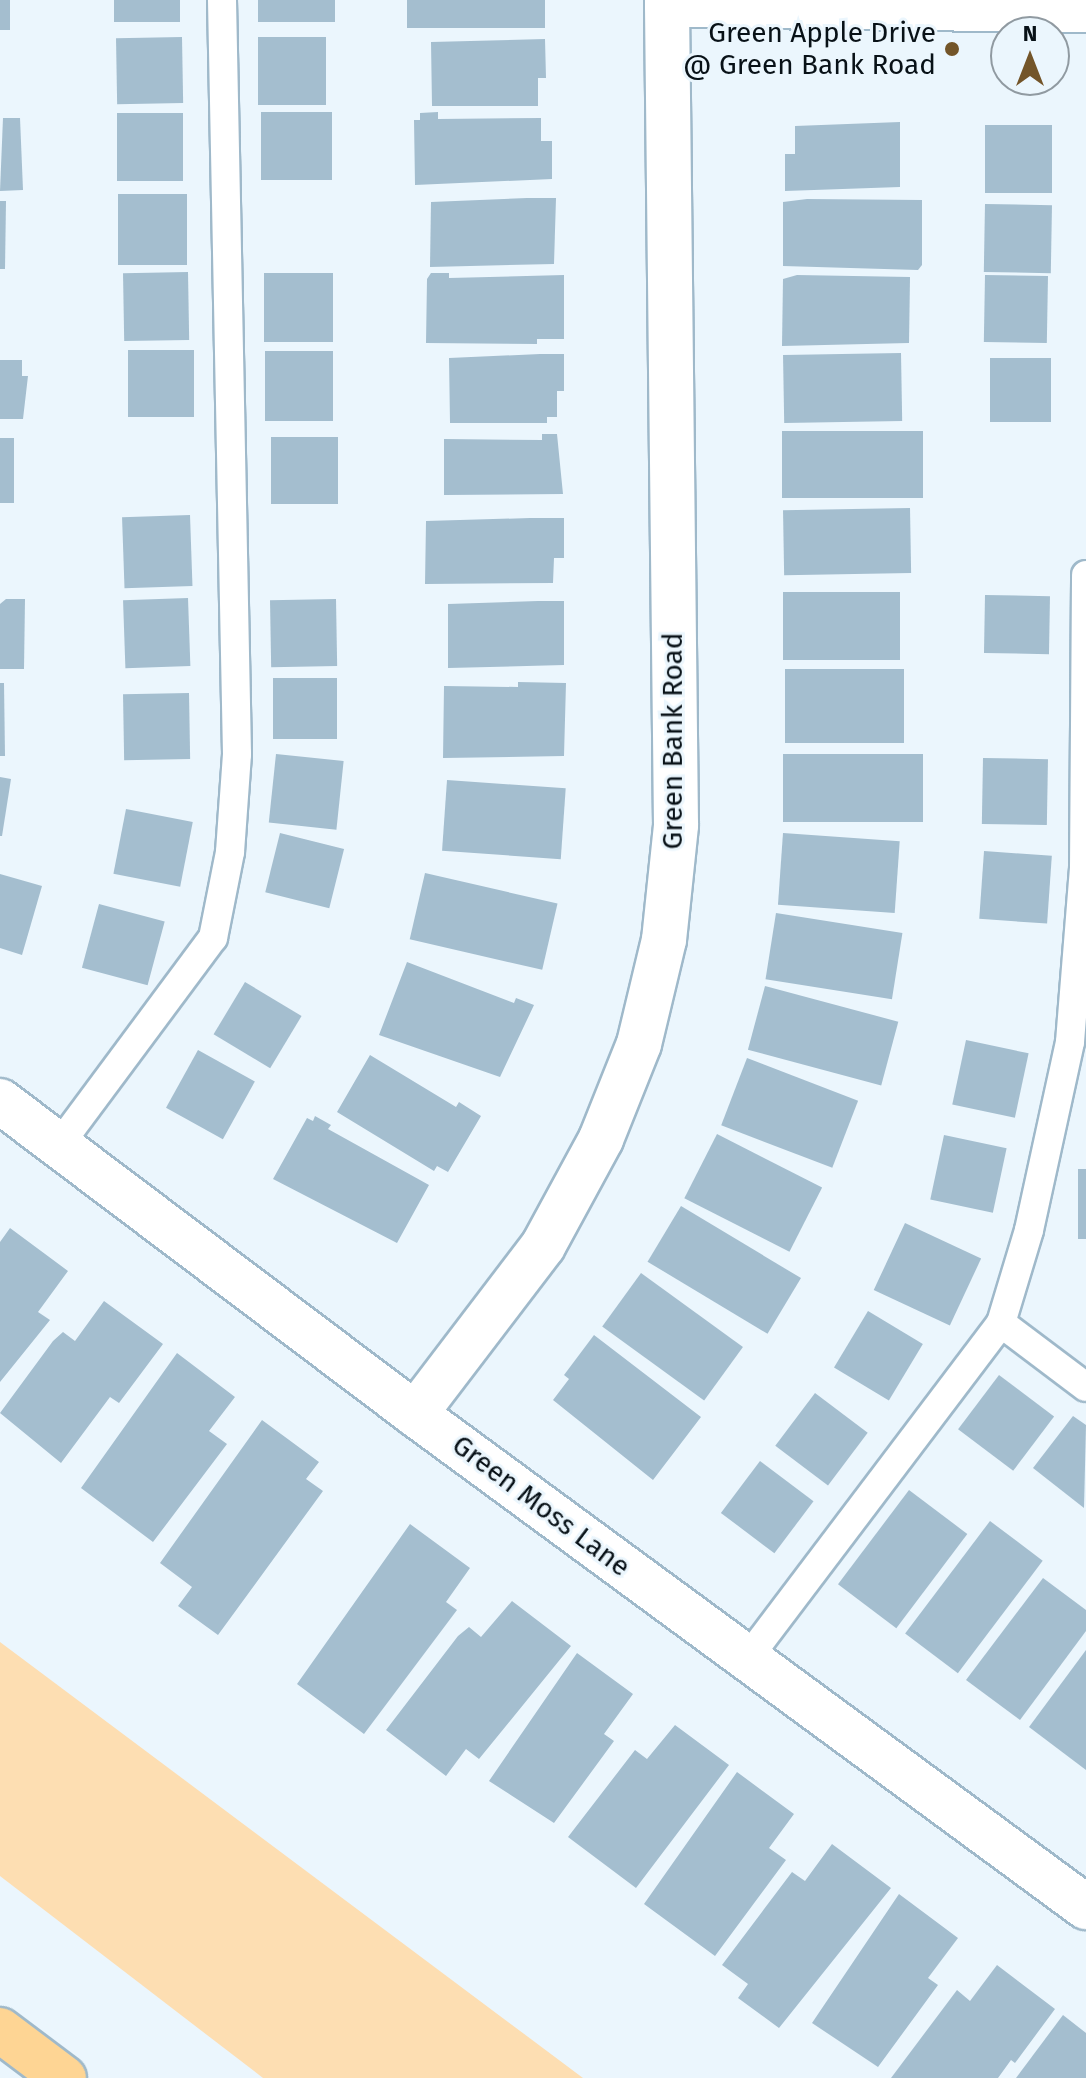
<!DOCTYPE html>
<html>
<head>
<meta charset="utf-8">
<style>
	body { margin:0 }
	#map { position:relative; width:1086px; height:2078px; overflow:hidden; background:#ebf6fd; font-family:"Fira Sans",sans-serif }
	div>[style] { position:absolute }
	.green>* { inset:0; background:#fddeb2 }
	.building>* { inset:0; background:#a4becf; transform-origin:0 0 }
	.roads { filter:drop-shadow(2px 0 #9fb9ca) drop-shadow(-2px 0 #9fb9ca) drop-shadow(0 2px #9fb9ca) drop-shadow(0 -2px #9fb9ca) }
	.service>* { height:28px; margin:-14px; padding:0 14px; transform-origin:14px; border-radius:14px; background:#fff }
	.minor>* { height:44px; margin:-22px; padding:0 22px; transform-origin:22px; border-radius:22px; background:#fff }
	.tertiary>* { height:44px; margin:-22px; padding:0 22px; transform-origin:22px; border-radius:22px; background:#fff }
	.primary>* { height:44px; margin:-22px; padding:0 22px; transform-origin:22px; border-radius:22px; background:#fed594 }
	.dots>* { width:22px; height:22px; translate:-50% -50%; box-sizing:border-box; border:4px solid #ebf6fd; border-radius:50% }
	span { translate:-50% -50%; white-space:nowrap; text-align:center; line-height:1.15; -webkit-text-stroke:6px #ebf6fd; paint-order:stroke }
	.poi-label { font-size:28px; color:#081117 }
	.right { translate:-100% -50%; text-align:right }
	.street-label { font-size:28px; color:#081117 }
	.north { position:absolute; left:990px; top:16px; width:80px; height:80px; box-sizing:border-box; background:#ebf6fd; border:2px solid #909aa1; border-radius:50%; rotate:0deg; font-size:22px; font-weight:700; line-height:32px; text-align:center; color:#081117 }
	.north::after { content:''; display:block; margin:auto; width:28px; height:36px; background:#735529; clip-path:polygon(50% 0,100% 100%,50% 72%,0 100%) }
</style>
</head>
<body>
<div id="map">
	<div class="green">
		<i style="clip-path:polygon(0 1642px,583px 2078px,263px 2078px,0 1876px)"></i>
	</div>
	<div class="building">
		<i style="left:0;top:0;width:10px;height:30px"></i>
		<i style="left:114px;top:0;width:66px;height:22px"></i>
		<i style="left:258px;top:0;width:77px;height:22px"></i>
		<i style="left:407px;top:0;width:138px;height:28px"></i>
		<i style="left:182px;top:37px;width:66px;height:66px;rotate:89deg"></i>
		<i style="left:258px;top:37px;width:68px;height:68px"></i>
		<i style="clip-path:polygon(545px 39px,546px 78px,538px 78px,538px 106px,432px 106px,431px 42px)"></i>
		<i style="left:261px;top:112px;width:71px;height:68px"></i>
		<i style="clip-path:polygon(438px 112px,438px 119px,541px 118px,541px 141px,552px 141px,552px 179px,415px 185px,414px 120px,420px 120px,420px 113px)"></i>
		<i style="left:117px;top:113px;width:66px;height:68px"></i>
		<i style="clip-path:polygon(3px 118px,20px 118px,23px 190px,0 191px)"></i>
		<i style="clip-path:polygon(900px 122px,900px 187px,785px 191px,785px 154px,795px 154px,795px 126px)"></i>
		<i style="left:985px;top:125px;width:67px;height:68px"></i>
		<i style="left:187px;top:194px;width:71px;height:69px;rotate:90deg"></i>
		<i style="clip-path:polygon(527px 198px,556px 198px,554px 264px,430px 267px,431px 202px)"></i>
		<i style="clip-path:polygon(807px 199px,922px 200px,922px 265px,918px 270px,783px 266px,783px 202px)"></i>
		<i style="clip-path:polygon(0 201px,6px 201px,5px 269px,0 269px)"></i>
		<i style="left:985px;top:204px;width:67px;height:68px;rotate:1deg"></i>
		<i style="left:188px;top:272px;width:68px;height:65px;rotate:89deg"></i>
		<i style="left:333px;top:273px;width:69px;height:69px;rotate:90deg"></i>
		<i style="clip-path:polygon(431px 273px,449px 273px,449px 278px,564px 275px,564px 339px,537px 339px,537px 344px,426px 343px,427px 279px)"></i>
		<i style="clip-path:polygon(797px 275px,910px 277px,909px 343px,782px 346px,783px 279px)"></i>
		<i style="left:985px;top:275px;width:63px;height:67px;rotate:1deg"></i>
		<i style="left:128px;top:350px;width:66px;height:67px"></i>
		<i style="left:265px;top:351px;width:68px;height:70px"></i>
		<i style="left:901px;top:353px;width:68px;height:118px;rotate:89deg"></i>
		<i style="clip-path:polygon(540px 354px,564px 354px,564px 391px,557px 391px,557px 417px,547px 417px,547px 423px,450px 423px,449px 358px)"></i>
		<i style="left:990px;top:358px;width:61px;height:64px"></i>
		<i style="clip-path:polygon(0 360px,22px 360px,22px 376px,28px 376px,23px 419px,0 419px)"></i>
		<i style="left:923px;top:431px;width:67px;height:141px;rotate:90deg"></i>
		<i style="clip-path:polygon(542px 434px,557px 434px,563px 494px,444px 495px,444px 439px,542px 440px)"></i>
		<i style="left:338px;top:437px;width:67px;height:67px;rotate:90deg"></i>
		<i style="left:0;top:438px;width:14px;height:65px"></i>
		<i style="left:910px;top:508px;width:65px;height:127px;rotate:89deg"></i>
		<i style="left:190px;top:515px;width:71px;height:68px;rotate:88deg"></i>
		<i style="clip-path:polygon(530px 518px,564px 518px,564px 558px,554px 558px,553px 583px,425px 584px,426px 521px)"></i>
		<i style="left:900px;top:592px;width:68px;height:117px;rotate:90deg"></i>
		<i style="left:985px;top:595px;width:65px;height:58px;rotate:1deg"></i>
		<i style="left:188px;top:598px;width:68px;height:65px;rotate:88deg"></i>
		<i style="clip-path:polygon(6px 599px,25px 599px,24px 669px,0 669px,0 604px)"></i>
		<i style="left:336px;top:599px;width:67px;height:66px;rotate:89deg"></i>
		<i style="clip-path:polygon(538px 601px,564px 601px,564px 665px,448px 668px,448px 604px)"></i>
		<i style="left:785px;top:669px;width:119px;height:74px"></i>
		<i style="left:337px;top:678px;width:61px;height:64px;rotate:90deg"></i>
		<i style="clip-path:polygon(518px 682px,566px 683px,564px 756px,443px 758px,444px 686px,518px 687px)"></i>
		<i style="clip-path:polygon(0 683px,4px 683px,5px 756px,0 756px)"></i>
		<i style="left:189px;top:693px;width:66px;height:66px;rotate:89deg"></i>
		<i style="left:276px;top:754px;width:68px;height:69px;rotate:6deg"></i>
		<i style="left:783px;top:754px;width:140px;height:68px"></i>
		<i style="left:983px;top:758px;width:65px;height:66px;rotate:1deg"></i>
		<i style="clip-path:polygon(0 777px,11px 779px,2px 836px,0 836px)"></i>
		<i style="left:447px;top:780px;width:119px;height:71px;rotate:4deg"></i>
		<i style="left:126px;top:809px;width:68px;height:66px;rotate:11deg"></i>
		<i style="left:280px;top:833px;width:66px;height:61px;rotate:14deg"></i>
		<i style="left:783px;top:833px;width:117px;height:72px;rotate:4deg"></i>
		<i style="left:984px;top:851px;width:68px;height:68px;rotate:4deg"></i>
		<i style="left:425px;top:873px;width:136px;height:68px;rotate:13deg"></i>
		<i style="clip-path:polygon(0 874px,42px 886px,22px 955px,0 948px)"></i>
		<i style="left:99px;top:904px;width:68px;height:66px;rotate:15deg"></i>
		<i style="left:776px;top:913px;width:128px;height:67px;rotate:9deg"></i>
		<i style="clip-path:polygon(407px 962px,514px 1003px,516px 998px,534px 1005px,500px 1077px,379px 1035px)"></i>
		<i style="left:245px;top:982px;width:66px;height:61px;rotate:31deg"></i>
		<i style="left:765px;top:986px;width:138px;height:66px;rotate:15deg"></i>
		<i style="left:966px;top:1040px;width:64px;height:66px;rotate:12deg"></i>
		<i style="left:198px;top:1050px;width:65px;height:66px;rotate:29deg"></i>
		<i style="clip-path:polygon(370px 1055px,456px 1107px,459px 1102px,481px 1116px,448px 1172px,437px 1166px,434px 1171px,337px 1112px)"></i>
		<i style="left:747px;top:1058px;width:119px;height:72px;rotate:21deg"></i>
		<i style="clip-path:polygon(315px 1116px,331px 1125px,328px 1129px,429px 1185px,397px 1243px,273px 1179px,307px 1118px,313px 1121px)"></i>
		<i style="left:717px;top:1134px;width:118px;height:72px;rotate:27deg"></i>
		<i style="left:944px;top:1135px;width:64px;height:66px;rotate:12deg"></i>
		<i style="left:1078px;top:1169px;width:8px;height:70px"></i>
		<i style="left:681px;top:1206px;width:140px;height:65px;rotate:31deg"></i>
		<i style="left:905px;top:1223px;width:84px;height:74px;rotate:25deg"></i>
		<i style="clip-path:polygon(10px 1228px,68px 1271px,38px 1312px,50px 1320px,0 1382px,0 1242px)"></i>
		<i style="left:641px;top:1273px;width:126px;height:66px;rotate:36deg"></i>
		<i style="clip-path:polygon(104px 1301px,163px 1344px,119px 1403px,110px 1397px,61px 1463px,0 1413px,53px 1341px,63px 1332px,75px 1341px)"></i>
		<i style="left:868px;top:1311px;width:64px;height:66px;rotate:31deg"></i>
		<i style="clip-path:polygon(594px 1335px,701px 1417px,653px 1480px,553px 1400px,569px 1379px,564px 1375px)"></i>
		<i style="clip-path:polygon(177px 1353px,235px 1397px,209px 1431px,227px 1444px,153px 1542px,81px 1488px)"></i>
		<i style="left:999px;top:1375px;width:69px;height:68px;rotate:37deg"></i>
		<i style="left:815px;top:1393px;width:66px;height:66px;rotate:37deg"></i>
		<i style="clip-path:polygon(1073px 1416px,1086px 1425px,1084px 1508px,1033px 1468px)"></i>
		<i style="clip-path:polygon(262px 1420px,319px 1462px,306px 1479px,323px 1491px,218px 1635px,178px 1606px,192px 1587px,160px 1563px)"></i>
		<i style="left:760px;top:1461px;width:67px;height:65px;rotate:37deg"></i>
		<i style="left:909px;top:1490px;width:73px;height:118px;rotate:37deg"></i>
		<i style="left:990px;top:1521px;width:66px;height:141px;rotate:37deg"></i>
		<i style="clip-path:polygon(410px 1524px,470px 1568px,446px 1602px,457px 1610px,364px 1734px,297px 1684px)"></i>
		<i style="clip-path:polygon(1043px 1578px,1086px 1610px,1086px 1631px,1020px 1720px,966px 1680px)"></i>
		<i style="clip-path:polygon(512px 1601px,571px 1646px,479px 1759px,466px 1749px,446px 1776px,386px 1730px,458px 1636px,469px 1627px,481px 1637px)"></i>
		<i style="clip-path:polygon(1086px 1650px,1086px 1770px,1029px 1727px)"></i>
		<i style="clip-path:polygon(577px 1653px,633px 1694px,604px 1734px,614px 1741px,554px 1823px,489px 1781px)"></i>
		<i style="clip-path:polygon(675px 1725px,729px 1765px,636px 1888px,568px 1837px,635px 1750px,647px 1759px)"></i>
		<i style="clip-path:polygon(737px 1772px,794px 1814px,769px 1848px,786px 1860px,715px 1956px,644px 1904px)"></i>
		<i style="clip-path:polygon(832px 1844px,891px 1888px,779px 2028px,738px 1998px,748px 1984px,722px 1965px,792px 1872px,805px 1881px)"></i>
		<i style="clip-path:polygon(899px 1894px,958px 1938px,928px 1978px,938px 1985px,878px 2067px,812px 2023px)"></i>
		<i style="clip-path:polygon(997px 1965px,1055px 2009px,1015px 2063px,1011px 2060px,998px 2078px,891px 2078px,957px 1990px,970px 2001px)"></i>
		<i style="clip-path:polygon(1063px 2015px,1086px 2033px,1086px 2078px,1016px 2078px)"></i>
	</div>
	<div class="roads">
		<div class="service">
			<i style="left:59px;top:1145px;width:258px;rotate:-53.4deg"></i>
			<i style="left:213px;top:938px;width:88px;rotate:-78.8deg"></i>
			<i style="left:230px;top:852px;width:98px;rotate:-85.9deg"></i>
			<i style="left:237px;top:754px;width:754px;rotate:-91.14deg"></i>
			<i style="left:1001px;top:1323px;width:106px;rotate:37deg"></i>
			<i style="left:747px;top:1659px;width:421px;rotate:-52.9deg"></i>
			<i style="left:1001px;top:1323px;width:97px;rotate:-73.2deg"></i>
			<i style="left:1029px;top:1230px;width:192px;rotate:-77.7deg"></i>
			<i style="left:1070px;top:1042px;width:175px;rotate:-85.4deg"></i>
			<i style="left:1084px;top:868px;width:293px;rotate:-89.6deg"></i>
		</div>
		<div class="minor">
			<i style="left:0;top:1101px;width:520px;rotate:37.02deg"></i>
			<i style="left:415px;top:1414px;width:833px;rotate:36.31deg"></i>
			<i style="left:415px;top:1414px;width:211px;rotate:-52.7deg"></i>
			<i style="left:543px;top:1246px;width:122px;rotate:-61.5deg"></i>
			<i style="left:601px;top:1139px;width:102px;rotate:-68.2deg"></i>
			<i style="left:639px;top:1044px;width:107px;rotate:-76.5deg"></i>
			<i style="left:664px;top:940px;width:116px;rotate:-84deg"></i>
			<i style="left:676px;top:825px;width:820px;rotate:-90.63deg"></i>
		</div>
		<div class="tertiary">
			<i style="left:667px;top:0;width:5px;rotate:90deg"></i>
			<i style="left:667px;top:5px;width:419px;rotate:0.7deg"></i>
		</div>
		<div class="primary">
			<i style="left:0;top:2030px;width:80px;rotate:36.9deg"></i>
		</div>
	</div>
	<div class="dots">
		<i style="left:952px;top:49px;background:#735529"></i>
	</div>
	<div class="poi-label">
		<span class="right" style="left:936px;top:49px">Green Apple Drive<br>@ Green Bank Road</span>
	</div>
	<div class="street-label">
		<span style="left:673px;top:741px;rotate:-90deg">Green Bank Road</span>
		<span style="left:541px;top:1506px;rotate:37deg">Green Moss Lane</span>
	</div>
	<div class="north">N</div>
</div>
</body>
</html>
